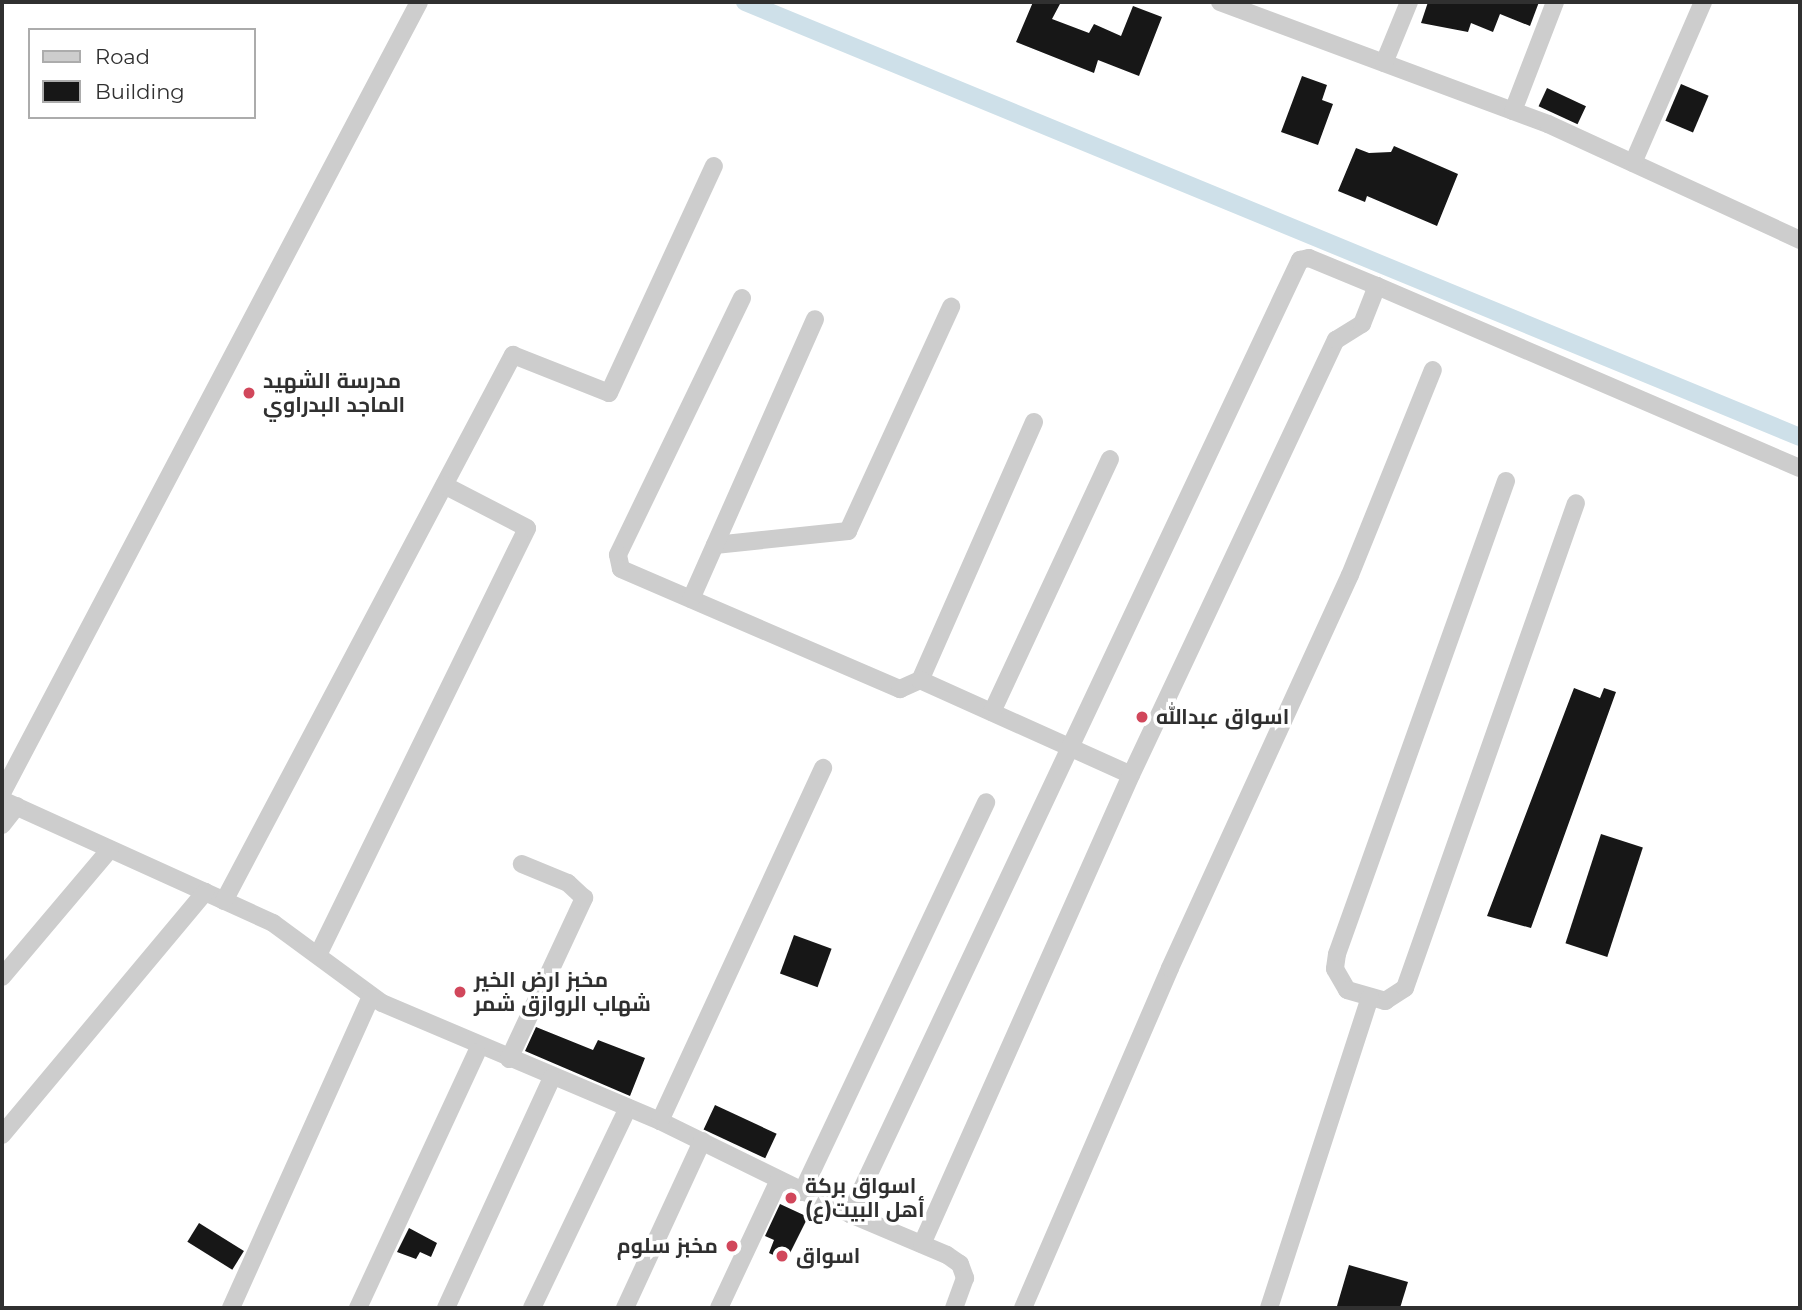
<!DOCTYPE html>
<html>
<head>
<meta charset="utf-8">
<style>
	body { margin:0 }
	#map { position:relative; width:1802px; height:1310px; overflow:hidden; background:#fff; font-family:Montserrat,Cairo,sans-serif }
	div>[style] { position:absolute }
	.canal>* { height:18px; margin:-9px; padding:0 9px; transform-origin:9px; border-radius:9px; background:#cee0e9 }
	.building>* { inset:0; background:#171717; transform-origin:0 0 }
	.minor>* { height:18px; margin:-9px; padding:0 9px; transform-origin:9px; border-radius:9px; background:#cdcdcd }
	.dots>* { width:19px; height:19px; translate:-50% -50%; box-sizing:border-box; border:4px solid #fff; border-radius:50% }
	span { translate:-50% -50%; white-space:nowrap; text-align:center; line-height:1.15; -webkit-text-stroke:7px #fff; paint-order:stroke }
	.poi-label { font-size:21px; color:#303030; font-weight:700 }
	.left { translate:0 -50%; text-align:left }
	.right { translate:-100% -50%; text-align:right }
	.frame { position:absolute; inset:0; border:4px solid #303030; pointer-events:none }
	.legend { position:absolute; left:28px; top:28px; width:228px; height:91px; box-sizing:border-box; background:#fff; border:2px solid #acacac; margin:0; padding:9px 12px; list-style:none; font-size:21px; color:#303030 }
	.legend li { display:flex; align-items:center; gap:14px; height:35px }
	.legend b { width:35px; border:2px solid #acacac }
</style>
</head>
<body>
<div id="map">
	<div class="canal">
		<i style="left:745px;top:2px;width:1141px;rotate:22.41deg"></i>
	</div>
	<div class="building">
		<i style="clip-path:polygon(1033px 2px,1061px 2px,1052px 19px,1089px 33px,1094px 24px,1121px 36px,1133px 6px,1162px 17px,1139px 76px,1098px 60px,1094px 73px,1016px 42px)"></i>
		<i style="clip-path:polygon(1428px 2px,1539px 2px,1530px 26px,1500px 14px,1493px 32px,1471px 23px,1468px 32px,1421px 23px)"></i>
		<i style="clip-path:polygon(1302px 76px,1327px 85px,1322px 100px,1333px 104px,1318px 145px,1281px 132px)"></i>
		<i style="left:1681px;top:84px;width:30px;height:40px;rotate:23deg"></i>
		<i style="left:1547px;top:88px;width:43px;height:20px;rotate:25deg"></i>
		<i style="clip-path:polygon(1394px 146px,1458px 174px,1437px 226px,1367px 196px,1365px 202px,1338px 191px,1356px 148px,1369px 153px,1391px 152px)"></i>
		<i style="clip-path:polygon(1574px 688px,1600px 698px,1604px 688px,1616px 692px,1531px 928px,1487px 916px)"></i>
		<i style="left:1601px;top:834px;width:44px;height:115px;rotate:18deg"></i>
		<i style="left:794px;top:935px;width:40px;height:41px;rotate:20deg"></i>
		<i style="clip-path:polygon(536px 1027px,593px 1050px,598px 1040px,645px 1058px,630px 1096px,525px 1051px)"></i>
		<i style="left:715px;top:1105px;width:68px;height:27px;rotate:25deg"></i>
		<i style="clip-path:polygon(780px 1204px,808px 1217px,786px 1261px,769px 1253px,774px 1240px,765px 1236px)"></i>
		<i style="left:199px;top:1223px;width:53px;height:22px;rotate:32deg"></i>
		<i style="clip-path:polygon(409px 1228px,437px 1243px,431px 1257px,420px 1252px,416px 1259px,397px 1252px)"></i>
		<i style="clip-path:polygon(1349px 1265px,1408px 1282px,1400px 1308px,1337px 1306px)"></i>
	</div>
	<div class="minor">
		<i style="left:1220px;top:2px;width:350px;rotate:20.4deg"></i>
		<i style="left:1548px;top:124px;width:277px;rotate:24.7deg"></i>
		<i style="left:1384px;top:63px;width:66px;rotate:-67.7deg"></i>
		<i style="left:1513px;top:111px;width:117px;rotate:-68.9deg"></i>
		<i style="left:1633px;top:163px;width:176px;rotate:-66.5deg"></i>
		<i style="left:742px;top:298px;width:285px;rotate:115.8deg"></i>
		<i style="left:618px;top:555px;width:14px;rotate:78deg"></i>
		<i style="left:621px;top:569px;width:304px;rotate:23.3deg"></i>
		<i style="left:900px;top:689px;width:22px;rotate:-24deg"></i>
		<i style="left:1034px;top:422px;width:282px;rotate:113.8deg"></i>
		<i style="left:920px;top:680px;width:231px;rotate:24.2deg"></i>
		<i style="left:1506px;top:481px;width:502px;rotate:109.66deg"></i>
		<i style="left:1337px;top:954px;width:15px;rotate:98deg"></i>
		<i style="left:1335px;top:969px;width:24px;rotate:60deg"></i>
		<i style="left:1347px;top:990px;width:40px;rotate:16deg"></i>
		<i style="left:1385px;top:1001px;width:24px;rotate:-33deg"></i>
		<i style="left:1405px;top:988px;width:514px;rotate:-70.58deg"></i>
		<i style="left:715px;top:545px;width:134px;rotate:-6deg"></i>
		<i style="left:848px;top:531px;width:247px;rotate:-65.3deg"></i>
		<i style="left:691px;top:599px;width:306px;rotate:-66.1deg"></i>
		<i style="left:992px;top:712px;width:279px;rotate:-65deg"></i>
		<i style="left:2px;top:793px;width:894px;rotate:-62.2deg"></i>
		<i style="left:2px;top:800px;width:298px;rotate:24.4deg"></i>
		<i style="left:273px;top:923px;width:135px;rotate:36.3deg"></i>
		<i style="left:382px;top:1003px;width:302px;rotate:23deg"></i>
		<i style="left:660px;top:1121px;width:212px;rotate:26.1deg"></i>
		<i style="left:850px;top:1214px;width:105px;rotate:22.9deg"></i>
		<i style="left:947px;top:1255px;width:16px;rotate:35deg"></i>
		<i style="left:960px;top:1264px;width:15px;rotate:70deg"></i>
		<i style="left:965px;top:1278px;width:32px;rotate:110deg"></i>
		<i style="left:2px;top:825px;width:24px;rotate:-52deg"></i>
		<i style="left:224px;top:901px;width:618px;rotate:-62.11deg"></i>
		<i style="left:513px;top:355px;width:103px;rotate:21.6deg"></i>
		<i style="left:609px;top:393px;width:250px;rotate:-65.2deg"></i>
		<i style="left:318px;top:955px;width:475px;rotate:-63.9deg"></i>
		<i style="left:527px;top:528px;width:93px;rotate:-152.6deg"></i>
		<i style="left:2px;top:977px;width:167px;rotate:-49.8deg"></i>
		<i style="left:509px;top:1059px;width:178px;rotate:-65deg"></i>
		<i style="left:584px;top:898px;width:22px;rotate:-137deg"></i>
		<i style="left:568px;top:883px;width:50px;rotate:-157.6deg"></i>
		<i style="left:660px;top:1121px;width:389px;rotate:-65.2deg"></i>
		<i style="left:2px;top:1135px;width:317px;rotate:-50.1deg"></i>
		<i style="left:802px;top:1192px;width:431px;rotate:-64.7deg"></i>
		<i style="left:850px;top:1214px;width:1055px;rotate:-64.75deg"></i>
		<i style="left:1300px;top:260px;width:9px;rotate:-13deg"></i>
		<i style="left:1309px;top:258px;width:74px;rotate:22.4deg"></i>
		<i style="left:1377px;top:286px;width:460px;rotate:23.3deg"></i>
		<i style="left:922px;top:1244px;width:513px;rotate:-65.98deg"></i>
		<i style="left:1131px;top:775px;width:481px;rotate:-64.8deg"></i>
		<i style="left:1336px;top:340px;width:31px;rotate:-32deg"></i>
		<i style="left:1362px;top:324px;width:41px;rotate:-68.5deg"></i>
		<i style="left:231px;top:1308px;width:341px;rotate:-65.8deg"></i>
		<i style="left:358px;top:1308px;width:282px;rotate:-65.1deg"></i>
		<i style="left:446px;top:1308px;width:253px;rotate:-65.3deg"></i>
		<i style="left:532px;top:1308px;width:222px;rotate:-64.4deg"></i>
		<i style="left:625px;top:1308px;width:184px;rotate:-65.2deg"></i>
		<i style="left:719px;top:1308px;width:141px;rotate:-64.9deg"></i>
		<i style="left:1023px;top:1308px;width:370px;rotate:-66.6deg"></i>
		<i style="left:1170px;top:968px;width:432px;rotate:-65.4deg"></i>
		<i style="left:1350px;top:575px;width:221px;rotate:-68deg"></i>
		<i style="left:1269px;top:1308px;width:327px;rotate:-72deg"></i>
	</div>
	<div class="dots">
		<i style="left:249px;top:393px;background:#d1475b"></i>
		<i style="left:1142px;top:717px;background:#d1475b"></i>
		<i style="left:460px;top:992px;background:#d1475b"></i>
		<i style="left:791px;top:1198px;background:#d1475b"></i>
		<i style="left:732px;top:1246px;background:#d1475b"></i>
		<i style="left:782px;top:1256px;background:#d1475b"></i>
	</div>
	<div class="poi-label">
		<span class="left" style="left:263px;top:393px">مدرسة الشهيد<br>الماجد البدراوي</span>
		<span class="left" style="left:1156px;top:717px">اسواق عبدالله</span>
		<span class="left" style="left:474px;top:992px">مخبز ارض الخير<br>شهاب الروازق شمر</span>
		<span class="left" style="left:805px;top:1198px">اسواق بركة<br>أهل البيت(ع)</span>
		<span class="right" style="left:718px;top:1246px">مخبز سلوم</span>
		<span class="left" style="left:796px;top:1256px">اسواق</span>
	</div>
	<div class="frame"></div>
	<ul class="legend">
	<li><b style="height:9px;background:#cdcdcd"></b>Road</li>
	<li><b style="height:19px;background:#171717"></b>Building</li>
	</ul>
</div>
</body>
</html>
